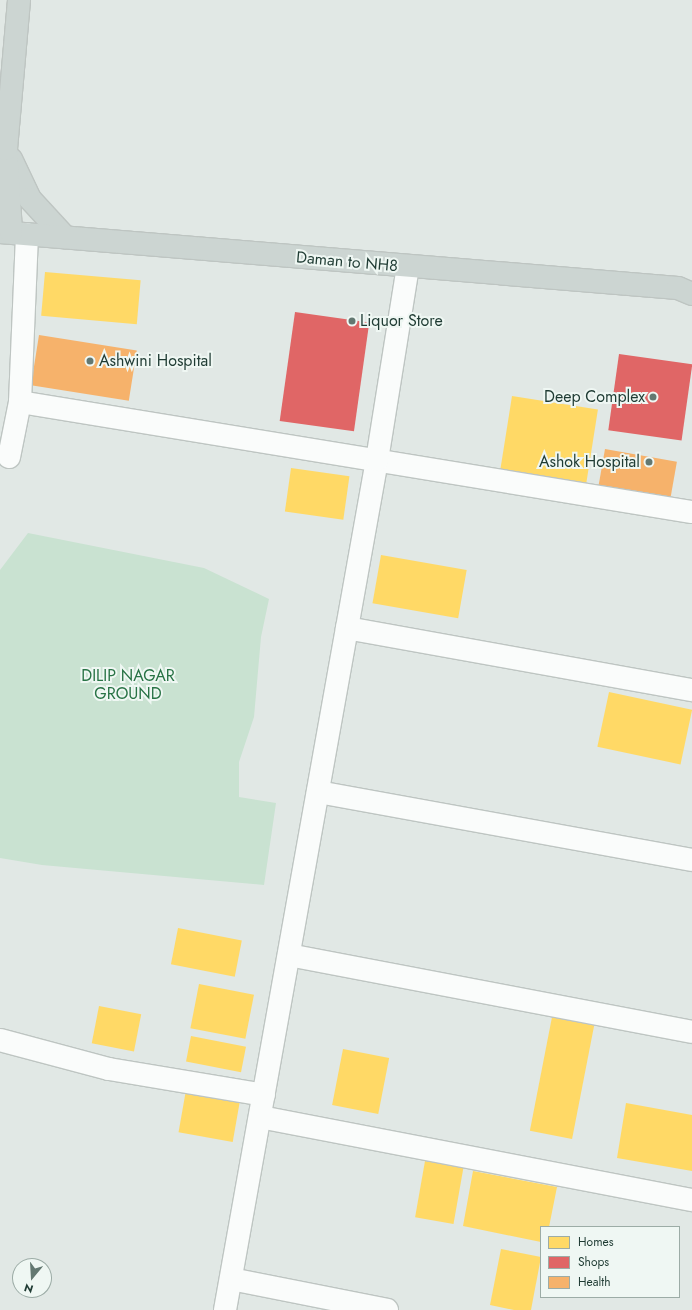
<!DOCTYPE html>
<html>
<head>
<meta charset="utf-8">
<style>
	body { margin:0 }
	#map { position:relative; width:692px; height:1310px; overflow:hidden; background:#e1e8e5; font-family:Jost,sans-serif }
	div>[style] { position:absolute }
	.green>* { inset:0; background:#c9e2d1 }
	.homes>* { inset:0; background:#ffd966; transform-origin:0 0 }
	.shops>* { inset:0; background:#e06666; transform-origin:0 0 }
	.health>* { inset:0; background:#f6b26b; transform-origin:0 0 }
	.roads { filter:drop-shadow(1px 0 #bec5c2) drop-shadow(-1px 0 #bec5c2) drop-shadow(0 1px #bec5c2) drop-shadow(0 -1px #bec5c2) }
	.minor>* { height:22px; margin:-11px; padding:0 11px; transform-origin:11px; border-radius:11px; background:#fafcfb }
	.primary>* { height:22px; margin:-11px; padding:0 11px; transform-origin:11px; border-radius:11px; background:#ccd5d2 }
	.dots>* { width:11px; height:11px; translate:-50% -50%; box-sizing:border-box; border:2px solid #eff7f3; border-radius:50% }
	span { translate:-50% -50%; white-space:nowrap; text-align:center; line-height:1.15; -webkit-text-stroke:4px #eff7f3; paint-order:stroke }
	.street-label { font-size:16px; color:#1f3b33 }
	.poi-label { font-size:16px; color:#1f3b33 }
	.left { translate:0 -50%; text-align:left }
	.right { translate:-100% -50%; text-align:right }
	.park-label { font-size:16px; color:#287345 }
	.legend { position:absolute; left:540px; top:1226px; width:140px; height:72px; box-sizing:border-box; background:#eff7f3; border:1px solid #9caca6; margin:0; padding:5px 7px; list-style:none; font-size:12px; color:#1f3b33 }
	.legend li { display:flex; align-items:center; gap:8px; height:20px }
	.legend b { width:20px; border:1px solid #9caca6 }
	.north { position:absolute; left:12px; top:1258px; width:40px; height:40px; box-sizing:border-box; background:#eff7f3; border:1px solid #9caca6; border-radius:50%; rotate:198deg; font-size:11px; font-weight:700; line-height:16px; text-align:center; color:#1f3b33 }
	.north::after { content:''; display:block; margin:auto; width:14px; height:18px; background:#637871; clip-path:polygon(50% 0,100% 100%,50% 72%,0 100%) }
</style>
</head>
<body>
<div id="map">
	<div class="green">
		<i style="clip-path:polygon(28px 533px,204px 568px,269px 599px,261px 637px,254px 717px,239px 762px,239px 797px,276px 803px,264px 885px,42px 865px,0 858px,0 570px)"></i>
	</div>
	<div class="homes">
		<i style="left:45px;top:272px;width:96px;height:44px;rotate:5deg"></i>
		<i style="left:512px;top:396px;width:87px;height:74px;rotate:9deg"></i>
		<i style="left:291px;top:468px;width:59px;height:44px;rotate:8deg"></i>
		<i style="left:381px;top:555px;width:87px;height:49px;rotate:10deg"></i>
		<i style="left:609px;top:692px;width:85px;height:56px;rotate:12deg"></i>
		<i style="left:178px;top:928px;width:65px;height:37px;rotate:11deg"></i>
		<i style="left:199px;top:984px;width:56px;height:45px;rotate:11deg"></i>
		<i style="left:99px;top:1006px;width:43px;height:38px;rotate:11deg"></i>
		<i style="left:552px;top:1017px;width:43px;height:116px;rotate:11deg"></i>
		<i style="left:191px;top:1036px;width:56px;height:26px;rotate:11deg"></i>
		<i style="left:343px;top:1049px;width:47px;height:57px;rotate:11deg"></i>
		<i style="left:186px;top:1090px;width:55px;height:43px;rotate:10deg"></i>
		<i style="clip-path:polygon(626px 1103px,692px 1115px,692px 1171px,617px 1158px)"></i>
		<i style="left:425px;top:1161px;width:39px;height:57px;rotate:10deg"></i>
		<i style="clip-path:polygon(473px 1171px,557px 1187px,549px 1227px,541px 1227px,541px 1242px,463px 1226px)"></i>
		<i style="clip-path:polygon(501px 1249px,541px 1257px,531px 1310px,514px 1310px,490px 1305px)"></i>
	</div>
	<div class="shops">
		<i style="left:295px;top:312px;width:75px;height:110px;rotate:8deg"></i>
		<i style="left:619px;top:354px;width:74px;height:77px;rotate:8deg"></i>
	</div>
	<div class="health">
		<i style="left:39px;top:335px;width:99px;height:51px;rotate:9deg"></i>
		<i style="left:605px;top:449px;width:73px;height:40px;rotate:10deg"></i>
	</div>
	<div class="roads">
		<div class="minor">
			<i style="left:20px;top:402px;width:681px;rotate:9.3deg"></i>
			<i style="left:9px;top:457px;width:56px;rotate:-78.7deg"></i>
			<i style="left:20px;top:402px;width:168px;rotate:-87.6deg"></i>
			<i style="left:347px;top:628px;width:351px;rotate:10.2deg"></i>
			<i style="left:318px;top:792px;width:380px;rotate:10.3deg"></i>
			<i style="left:289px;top:955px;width:410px;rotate:10.8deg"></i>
			<i style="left:0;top:1040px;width:113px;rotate:14.9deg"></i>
			<i style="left:109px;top:1069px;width:157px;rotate:9.5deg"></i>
			<i style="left:260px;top:1117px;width:440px;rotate:10.9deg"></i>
			<i style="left:231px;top:1279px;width:159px;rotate:11.2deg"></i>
			<i style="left:225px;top:1310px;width:863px;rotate:-79.86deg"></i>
			<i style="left:377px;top:460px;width:195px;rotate:-80.9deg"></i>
		</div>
		<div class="primary">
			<i style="left:11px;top:159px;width:44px;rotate:64.6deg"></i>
			<i style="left:30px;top:199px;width:52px;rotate:47.4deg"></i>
			<i style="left:0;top:232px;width:680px;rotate:4.72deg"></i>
			<i style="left:678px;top:288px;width:15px;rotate:23deg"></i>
			<i style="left:11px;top:232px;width:83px;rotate:-93.4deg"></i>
			<i style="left:6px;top:149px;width:150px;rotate:-85deg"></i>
		</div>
	</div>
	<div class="dots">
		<i style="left:352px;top:321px;background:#637871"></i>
		<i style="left:90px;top:361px;background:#637871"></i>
		<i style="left:653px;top:397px;background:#637871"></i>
		<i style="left:649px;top:462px;background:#637871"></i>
	</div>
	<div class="street-label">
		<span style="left:347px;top:262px;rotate:5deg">Daman to NH8</span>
	</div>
	<div class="poi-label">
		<span class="left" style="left:360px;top:321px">Liquor Store</span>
		<span class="left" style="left:99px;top:361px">Ashwini Hospital</span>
		<span class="right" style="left:645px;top:397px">Deep Complex</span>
		<span class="right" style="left:640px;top:462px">Ashok Hospital</span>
	</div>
	<div class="park-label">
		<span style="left:128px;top:685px">DILIP NAGAR<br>GROUND</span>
	</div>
	<ul class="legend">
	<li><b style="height:11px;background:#ffd966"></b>Homes</li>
	<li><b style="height:11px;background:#e06666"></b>Shops</li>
	<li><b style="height:11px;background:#f6b26b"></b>Health</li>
	</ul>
	<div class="north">N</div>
</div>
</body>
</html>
